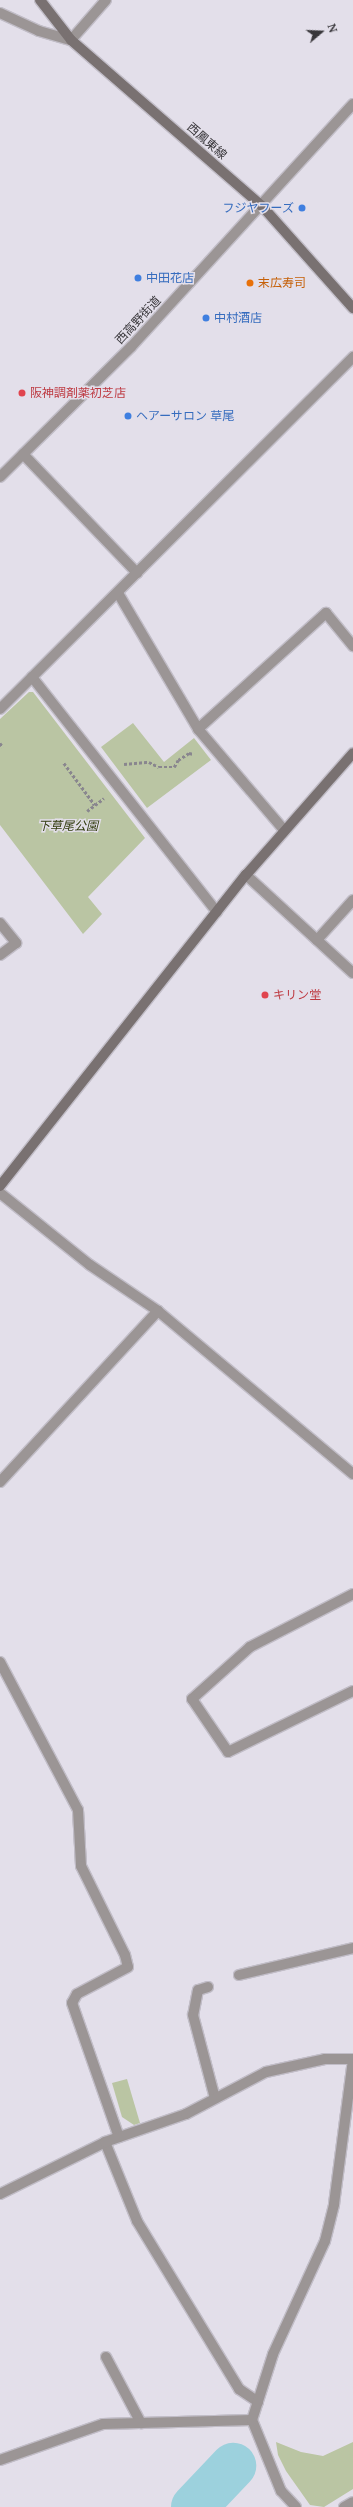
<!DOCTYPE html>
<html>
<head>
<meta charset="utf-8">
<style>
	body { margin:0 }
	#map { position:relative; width:353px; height:2507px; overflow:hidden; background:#e3dfea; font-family:"Noto Serif","Noto Sans JP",serif }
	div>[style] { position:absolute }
	.green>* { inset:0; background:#bac5a3 }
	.river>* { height:46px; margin:-23px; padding:0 23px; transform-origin:23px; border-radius:23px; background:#9cd1dd }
	.path>* { height:2.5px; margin-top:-1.25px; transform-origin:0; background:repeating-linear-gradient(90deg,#89868e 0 3px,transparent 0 5px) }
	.roads { filter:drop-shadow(1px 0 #c1bdc7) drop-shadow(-1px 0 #c1bdc7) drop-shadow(0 1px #c1bdc7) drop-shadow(0 -1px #c1bdc7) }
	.lane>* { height:10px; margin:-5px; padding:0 5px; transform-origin:5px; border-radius:5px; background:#9b9595 }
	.street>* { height:10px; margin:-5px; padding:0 5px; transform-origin:5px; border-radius:5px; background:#9b9595 }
	.secondary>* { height:10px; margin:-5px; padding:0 5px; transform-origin:5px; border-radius:5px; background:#797171 }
	.dots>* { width:11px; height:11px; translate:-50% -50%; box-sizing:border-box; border:2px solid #e3dfea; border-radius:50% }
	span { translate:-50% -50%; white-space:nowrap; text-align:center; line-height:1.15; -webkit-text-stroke:3px #e3dfea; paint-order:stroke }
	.street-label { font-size:12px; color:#38363a }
	.shop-label { font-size:12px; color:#366cbe }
	.right { translate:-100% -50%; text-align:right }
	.left { translate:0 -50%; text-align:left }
	.food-label { font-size:12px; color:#c56008 }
	.health-label { font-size:12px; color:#be3a42 }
	.park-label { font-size:12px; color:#303b0c; font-style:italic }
	.north { position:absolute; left:301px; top:12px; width:40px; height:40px; -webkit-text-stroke:3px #e3dfea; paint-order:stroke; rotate:71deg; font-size:11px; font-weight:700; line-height:16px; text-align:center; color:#38363a }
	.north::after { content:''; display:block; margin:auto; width:14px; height:18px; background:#38363a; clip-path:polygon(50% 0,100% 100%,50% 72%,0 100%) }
</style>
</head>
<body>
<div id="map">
	<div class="green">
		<i style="clip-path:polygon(29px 692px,33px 692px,145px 838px,88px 897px,102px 914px,83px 934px,0 825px,0 719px)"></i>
		<i style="clip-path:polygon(133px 723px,164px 762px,194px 738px,211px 760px,147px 808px,101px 747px)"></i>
		<i style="clip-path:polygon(127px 2079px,140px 2123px,134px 2125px,122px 2117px,112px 2083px)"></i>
		<i style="clip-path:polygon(276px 2442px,301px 2452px,323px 2456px,353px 2442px,353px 2489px,324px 2507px,310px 2505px,286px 2471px,278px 2455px)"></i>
	</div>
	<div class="river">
		<i style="left:194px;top:2507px;width:57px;rotate:-46.4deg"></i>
	</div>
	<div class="path">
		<i style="left:0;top:743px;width:5px;rotate:53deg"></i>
		<i style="left:64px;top:763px;width:52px;rotate:53.6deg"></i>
		<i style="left:124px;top:764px;width:25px;rotate:-5deg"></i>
		<i style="left:149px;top:762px;width:11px;rotate:27deg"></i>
		<i style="left:159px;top:767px;width:15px"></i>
		<i style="left:174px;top:767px;width:8px;rotate:-60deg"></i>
		<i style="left:178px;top:760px;width:13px;rotate:-32deg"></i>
		<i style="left:189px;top:753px;width:5px;rotate:11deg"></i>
		<i style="left:87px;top:811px;width:21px;rotate:-37deg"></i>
	</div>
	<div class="roads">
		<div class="lane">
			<i style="left:71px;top:40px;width:53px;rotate:-48.8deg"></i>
			<i style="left:23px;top:454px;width:165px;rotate:46.2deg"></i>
			<i style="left:239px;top:1975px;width:117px;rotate:-13.3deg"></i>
			<i style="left:208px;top:1987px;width:10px;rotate:163deg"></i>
			<i style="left:198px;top:1990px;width:25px;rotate:101deg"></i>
			<i style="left:193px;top:2015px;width:86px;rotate:75.2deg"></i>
			<i style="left:105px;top:2142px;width:85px;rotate:67.9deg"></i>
			<i style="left:137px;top:2221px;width:197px;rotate:58.7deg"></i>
			<i style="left:239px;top:2389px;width:23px;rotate:34deg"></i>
			<i style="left:106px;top:2357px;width:75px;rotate:62.1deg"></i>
		</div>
		<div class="street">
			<i style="left:0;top:13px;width:43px;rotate:24.8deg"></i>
			<i style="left:39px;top:31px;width:33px;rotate:16deg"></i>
			<i style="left:0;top:477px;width:185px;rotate:-44.8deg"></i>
			<i style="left:131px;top:347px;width:329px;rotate:-47.6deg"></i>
			<i style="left:118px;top:593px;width:158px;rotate:59.5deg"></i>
			<i style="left:198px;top:729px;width:133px;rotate:49.6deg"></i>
			<i style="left:32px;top:677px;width:299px;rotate:51.8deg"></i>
			<i style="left:0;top:709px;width:499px;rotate:-44.9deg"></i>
			<i style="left:198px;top:729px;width:173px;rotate:-42.2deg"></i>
			<i style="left:326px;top:613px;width:43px;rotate:50.7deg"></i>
			<i style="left:246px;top:875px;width:145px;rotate:42.5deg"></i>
			<i style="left:0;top:923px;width:26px;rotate:51deg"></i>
			<i style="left:16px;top:943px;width:20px;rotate:143deg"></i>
			<i style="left:317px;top:940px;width:54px;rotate:-48deg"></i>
			<i style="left:0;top:1193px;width:115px;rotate:38.7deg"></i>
			<i style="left:90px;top:1265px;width:82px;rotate:34.1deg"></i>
			<i style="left:158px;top:1311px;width:254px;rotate:39.9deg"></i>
			<i style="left:0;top:1482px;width:233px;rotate:-47.3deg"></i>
			<i style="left:353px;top:1594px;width:116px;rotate:152.8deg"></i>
			<i style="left:250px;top:1647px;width:78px;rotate:138.1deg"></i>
			<i style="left:192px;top:1699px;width:64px;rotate:55.8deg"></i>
			<i style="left:228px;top:1752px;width:139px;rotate:-26deg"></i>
			<i style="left:0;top:1662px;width:167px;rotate:62.2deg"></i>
			<i style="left:78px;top:1810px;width:56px;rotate:86.9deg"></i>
			<i style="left:81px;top:1866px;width:99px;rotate:63.7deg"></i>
			<i style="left:125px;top:1955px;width:12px;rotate:76deg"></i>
			<i style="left:128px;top:1967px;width:58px;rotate:152.1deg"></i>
			<i style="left:77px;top:1994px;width:10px;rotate:119deg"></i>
			<i style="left:72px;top:2003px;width:142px;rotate:70.7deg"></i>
			<i style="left:0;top:2194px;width:117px;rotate:-26.3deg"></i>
			<i style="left:105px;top:2142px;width:86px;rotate:-19.1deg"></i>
			<i style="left:186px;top:2114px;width:90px;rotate:-27.7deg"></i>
			<i style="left:266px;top:2072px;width:60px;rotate:-12.4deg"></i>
			<i style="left:325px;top:2059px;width:28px"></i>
			<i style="left:0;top:2460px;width:109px;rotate:-19.3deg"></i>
			<i style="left:103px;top:2424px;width:149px;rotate:-1.5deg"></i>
			<i style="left:296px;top:2507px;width:22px;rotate:-133deg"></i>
			<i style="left:281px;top:2491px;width:77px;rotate:-112.2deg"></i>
			<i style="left:252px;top:2420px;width:69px;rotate:-72.3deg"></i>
			<i style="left:273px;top:2354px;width:124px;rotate:-65.3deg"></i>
			<i style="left:325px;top:2241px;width:38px;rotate:-76deg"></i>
			<i style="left:334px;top:2204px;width:145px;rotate:-82.5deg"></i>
			<i style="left:344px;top:2507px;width:10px;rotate:-29deg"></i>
		</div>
		<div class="secondary">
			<i style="left:40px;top:0;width:51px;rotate:52.2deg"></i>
			<i style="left:71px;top:40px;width:253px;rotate:41deg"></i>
			<i style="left:262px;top:206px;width:137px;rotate:48.3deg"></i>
			<i style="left:0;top:1186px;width:397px;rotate:-51.7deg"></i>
			<i style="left:246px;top:875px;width:162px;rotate:-48.7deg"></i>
		</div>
	</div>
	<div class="dots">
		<i style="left:302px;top:208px;background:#3f7fe0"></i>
		<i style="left:138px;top:278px;background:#3f7fe0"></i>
		<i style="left:250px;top:283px;background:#e8710a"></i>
		<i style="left:206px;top:318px;background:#3f7fe0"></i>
		<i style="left:22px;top:393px;background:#e0444e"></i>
		<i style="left:128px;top:416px;background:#3f7fe0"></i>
		<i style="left:265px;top:995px;background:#e0444e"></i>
	</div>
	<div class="street-label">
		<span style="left:207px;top:141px;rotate:41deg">西鳳東線</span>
		<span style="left:138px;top:320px;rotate:-47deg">西高野街道</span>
	</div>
	<div class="shop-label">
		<span class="right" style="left:294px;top:208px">フジヤフーズ</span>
		<span class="left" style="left:146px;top:278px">中田花店</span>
		<span class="left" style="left:214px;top:318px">中村酒店</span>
		<span class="left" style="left:136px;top:416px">ヘアーサロン 草尾</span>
	</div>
	<div class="food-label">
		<span class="left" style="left:258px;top:283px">末広寿司</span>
	</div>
	<div class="health-label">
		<span class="left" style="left:30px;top:393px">阪神調剤薬初芝店</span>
		<span class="left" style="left:273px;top:995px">キリン堂</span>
	</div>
	<div class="park-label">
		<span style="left:68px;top:826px">下草尾公園</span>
	</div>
	<div class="north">N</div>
</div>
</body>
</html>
